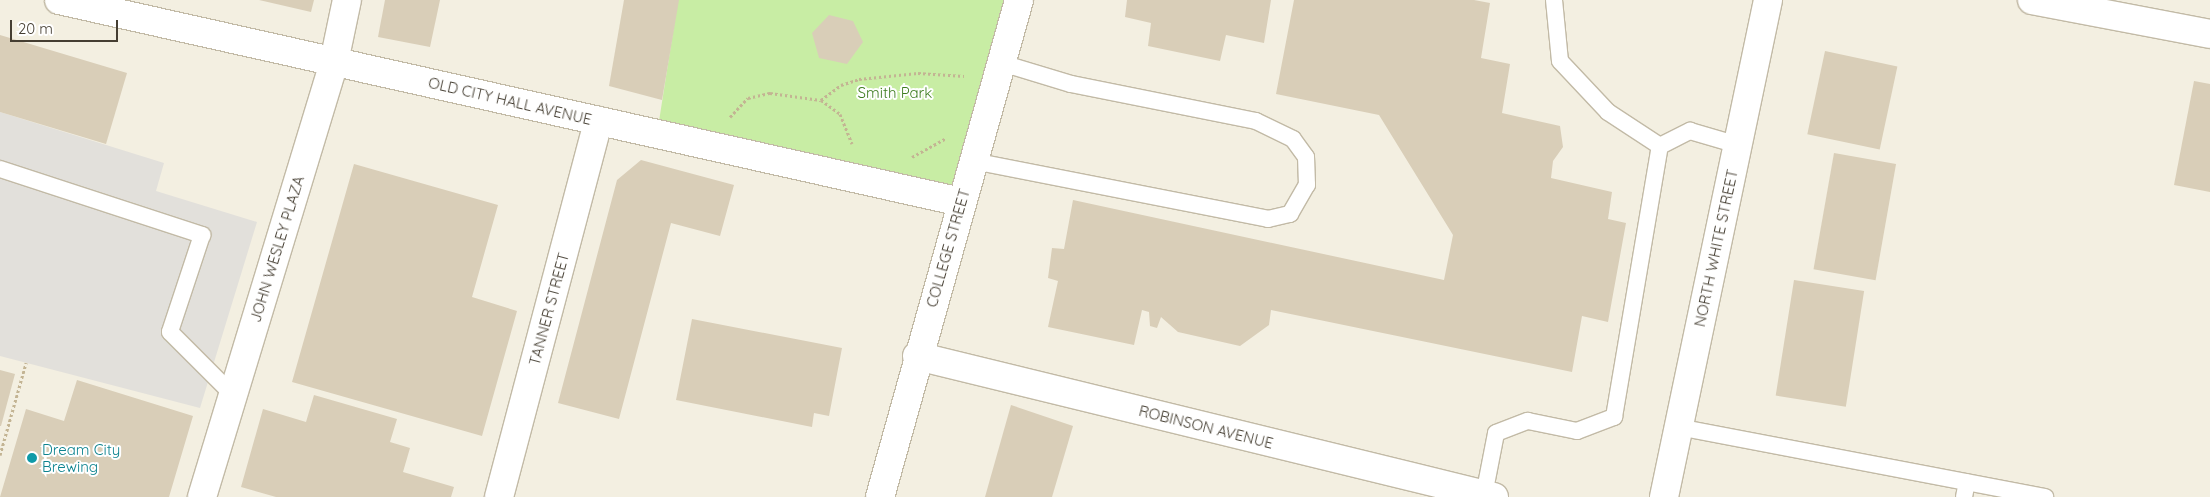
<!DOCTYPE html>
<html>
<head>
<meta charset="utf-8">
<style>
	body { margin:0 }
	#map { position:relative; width:2210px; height:497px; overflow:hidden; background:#f3efe1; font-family:Quicksand,sans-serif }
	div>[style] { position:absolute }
	.green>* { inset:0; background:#c8eda4 }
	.parking>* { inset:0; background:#e2e0db }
	.building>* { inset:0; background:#d9ceb8; transform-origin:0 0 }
	.path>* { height:3px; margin-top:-1.5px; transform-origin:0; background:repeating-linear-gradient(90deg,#c3b493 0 2.5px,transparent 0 5px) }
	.roads { filter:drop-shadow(1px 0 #c2baa6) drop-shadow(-1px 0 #c2baa6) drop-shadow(0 1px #c2baa6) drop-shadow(0 -1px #c2baa6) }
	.service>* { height:16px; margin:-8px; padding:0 8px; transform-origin:8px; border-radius:8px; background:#fff }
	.minor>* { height:28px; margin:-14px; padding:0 14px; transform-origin:14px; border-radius:14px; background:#fff }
	.tertiary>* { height:28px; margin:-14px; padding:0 14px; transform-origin:14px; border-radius:14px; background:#fff }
	.dots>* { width:14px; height:14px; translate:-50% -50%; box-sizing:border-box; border:2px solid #fff; border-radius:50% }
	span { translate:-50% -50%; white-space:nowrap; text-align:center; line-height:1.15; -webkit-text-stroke:4px #fff; paint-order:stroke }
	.park-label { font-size:15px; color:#3d7c1f }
	.street-label { font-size:15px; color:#453e32 }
	.culture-label { font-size:15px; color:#0d838f }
	.left { translate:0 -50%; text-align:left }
	.scale { position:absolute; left:10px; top:20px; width:108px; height:22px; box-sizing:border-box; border:2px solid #453e32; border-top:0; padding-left:6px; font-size:15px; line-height:18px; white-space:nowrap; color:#453e32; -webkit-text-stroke:4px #fff; paint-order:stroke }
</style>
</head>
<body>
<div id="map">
	<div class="green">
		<i style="clip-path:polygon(678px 0,1019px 0,961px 202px,657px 134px)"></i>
	</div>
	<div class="parking">
		<i style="clip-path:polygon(0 112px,164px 163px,156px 191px,257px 222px,200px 408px,0 356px)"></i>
	</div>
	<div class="building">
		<i style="clip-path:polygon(259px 0,314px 0,311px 12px)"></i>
		<i style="clip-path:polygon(385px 0,440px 0,430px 47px,378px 37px)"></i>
		<i style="clip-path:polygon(624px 0,679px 0,662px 100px,609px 86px)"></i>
		<i style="clip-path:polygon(1127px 0,1271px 0,1264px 43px,1226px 35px,1220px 61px,1148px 46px,1151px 23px,1125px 17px)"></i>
		<i style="clip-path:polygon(1294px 0,1474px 0,1490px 3px,1481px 58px,1510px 64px,1502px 113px,1560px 126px,1563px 147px,1553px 161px,1551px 178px,1612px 192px,1608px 219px,1626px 223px,1608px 322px,1582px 316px,1572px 372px,1271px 310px,1269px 325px,1240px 346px,1178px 332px,1161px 317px,1157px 328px,1150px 326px,1149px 312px,1142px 310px,1134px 345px,1048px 327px,1058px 281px,1048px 278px,1052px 248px,1064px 249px,1073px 200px,1444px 280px,1453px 235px,1379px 115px,1276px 94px)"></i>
		<i style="clip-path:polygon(829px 15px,853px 21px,863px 42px,847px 64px,819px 58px,812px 33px)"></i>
		<i style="clip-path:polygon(0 35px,127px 73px,106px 144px,0 112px)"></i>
		<i style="left:1825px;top:51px;width:74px;height:85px;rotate:12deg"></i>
		<i style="clip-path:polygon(2194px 81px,2210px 84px,2210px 192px,2174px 185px)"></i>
		<i style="left:1834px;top:153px;width:63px;height:118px;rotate:10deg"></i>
		<i style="clip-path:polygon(641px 160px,734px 185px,720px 236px,671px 223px,619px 419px,558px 403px,617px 180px)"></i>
		<i style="clip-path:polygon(354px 164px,498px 205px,472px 297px,517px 311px,482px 436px,292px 382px)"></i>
		<i style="left:1794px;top:280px;width:71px;height:117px;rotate:9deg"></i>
		<i style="clip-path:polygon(692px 319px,842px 348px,829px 416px,814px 413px,812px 427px,676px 400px)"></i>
		<i style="clip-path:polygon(0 370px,15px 374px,1px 426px,0 426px)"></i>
		<i style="clip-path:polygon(77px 380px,193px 416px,169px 497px,0 497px,26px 409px,64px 421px)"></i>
		<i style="clip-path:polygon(314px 395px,397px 419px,390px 442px,410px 448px,403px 472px,454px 487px,451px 497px,276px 497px,241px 487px,263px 409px,306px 422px)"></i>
		<i style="clip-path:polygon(1011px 405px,1073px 426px,1052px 497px,985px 497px)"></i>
	</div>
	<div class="path">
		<i style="left:821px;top:100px;width:25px;rotate:-37deg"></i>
		<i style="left:841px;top:85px;width:19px;rotate:-18deg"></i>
		<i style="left:859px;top:79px;width:59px;rotate:-5.8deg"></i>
		<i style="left:918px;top:73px;width:46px;rotate:3.7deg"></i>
		<i style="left:730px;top:117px;width:26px;rotate:-47deg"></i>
		<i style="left:748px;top:98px;width:23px;rotate:-13deg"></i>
		<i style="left:770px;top:93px;width:51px;rotate:7.8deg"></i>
		<i style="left:821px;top:100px;width:24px;rotate:36deg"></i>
		<i style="left:840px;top:114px;width:32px;rotate:68deg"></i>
		<i style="left:912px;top:157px;width:39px;rotate:-29deg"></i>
		<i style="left:0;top:455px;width:96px;rotate:-74.2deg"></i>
	</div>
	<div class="roads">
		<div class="service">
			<i style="left:1554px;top:0;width:61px;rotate:84.4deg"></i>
			<i style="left:1560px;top:61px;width:70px;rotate:46.7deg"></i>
			<i style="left:1608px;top:112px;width:62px;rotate:33.2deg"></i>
			<i style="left:973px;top:161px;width:301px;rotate:11.1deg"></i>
			<i style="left:1268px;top:219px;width:23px;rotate:-13deg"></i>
			<i style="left:1290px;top:214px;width:34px;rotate:-60deg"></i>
			<i style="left:1307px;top:185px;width:28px;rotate:-92deg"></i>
			<i style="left:1306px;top:157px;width:22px;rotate:-126deg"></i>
			<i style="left:1293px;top:139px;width:41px;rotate:-154.1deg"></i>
			<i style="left:1256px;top:121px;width:189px;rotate:-168.7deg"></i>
			<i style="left:1071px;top:84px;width:72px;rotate:-163.1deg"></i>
			<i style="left:0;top:169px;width:213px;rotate:18.1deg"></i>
			<i style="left:202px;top:235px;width:102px;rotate:108.3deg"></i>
			<i style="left:170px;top:332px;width:89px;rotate:45deg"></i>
			<i style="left:1678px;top:427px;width:374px;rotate:10.8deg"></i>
			<i style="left:1484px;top:495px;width:63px;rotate:-79deg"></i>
			<i style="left:1496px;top:433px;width:34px;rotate:-21deg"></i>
			<i style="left:1528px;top:421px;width:50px;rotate:11.5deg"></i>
			<i style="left:1577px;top:431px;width:40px;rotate:-21deg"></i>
			<i style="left:1614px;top:417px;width:275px;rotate:-80.4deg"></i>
			<i style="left:1660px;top:146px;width:34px;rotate:-27deg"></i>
			<i style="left:1690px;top:131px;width:50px;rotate:16.3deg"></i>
			<i style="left:1964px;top:497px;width:15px;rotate:-79deg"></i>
		</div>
		<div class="minor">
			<i style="left:59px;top:0;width:924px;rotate:12.62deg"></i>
			<i style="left:917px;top:356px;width:594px;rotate:13.73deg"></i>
			<i style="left:202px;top:497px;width:455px;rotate:-73.1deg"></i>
			<i style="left:334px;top:62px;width:63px;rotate:-78.2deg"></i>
			<i style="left:499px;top:497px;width:389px;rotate:-75.2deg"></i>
			<i style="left:880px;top:497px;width:516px;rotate:-74.37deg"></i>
		</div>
		<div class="tertiary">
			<i style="left:2032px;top:0;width:181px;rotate:10.8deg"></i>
			<i style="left:1664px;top:497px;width:508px;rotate:-78.18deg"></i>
		</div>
	</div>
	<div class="dots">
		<i style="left:32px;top:458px;background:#0f9aa8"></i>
	</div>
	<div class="park-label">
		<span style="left:895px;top:93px">Smith Park</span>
	</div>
	<div class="street-label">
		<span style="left:510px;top:101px;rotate:13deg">OLD CITY HALL AVENUE</span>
		<span style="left:948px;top:248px;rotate:-74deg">COLLEGE STREET</span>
		<span style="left:1716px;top:248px;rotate:-78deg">NORTH WHITE STREET</span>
		<span style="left:277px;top:249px;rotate:-73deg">JOHN WESLEY PLAZA</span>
		<span style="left:549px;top:309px;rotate:-75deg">TANNER STREET</span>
		<span style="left:1206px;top:427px;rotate:14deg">ROBINSON AVENUE</span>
	</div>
	<div class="culture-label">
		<span class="left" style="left:42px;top:458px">Dream City<br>Brewing</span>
	</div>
	<div class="scale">20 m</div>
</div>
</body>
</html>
